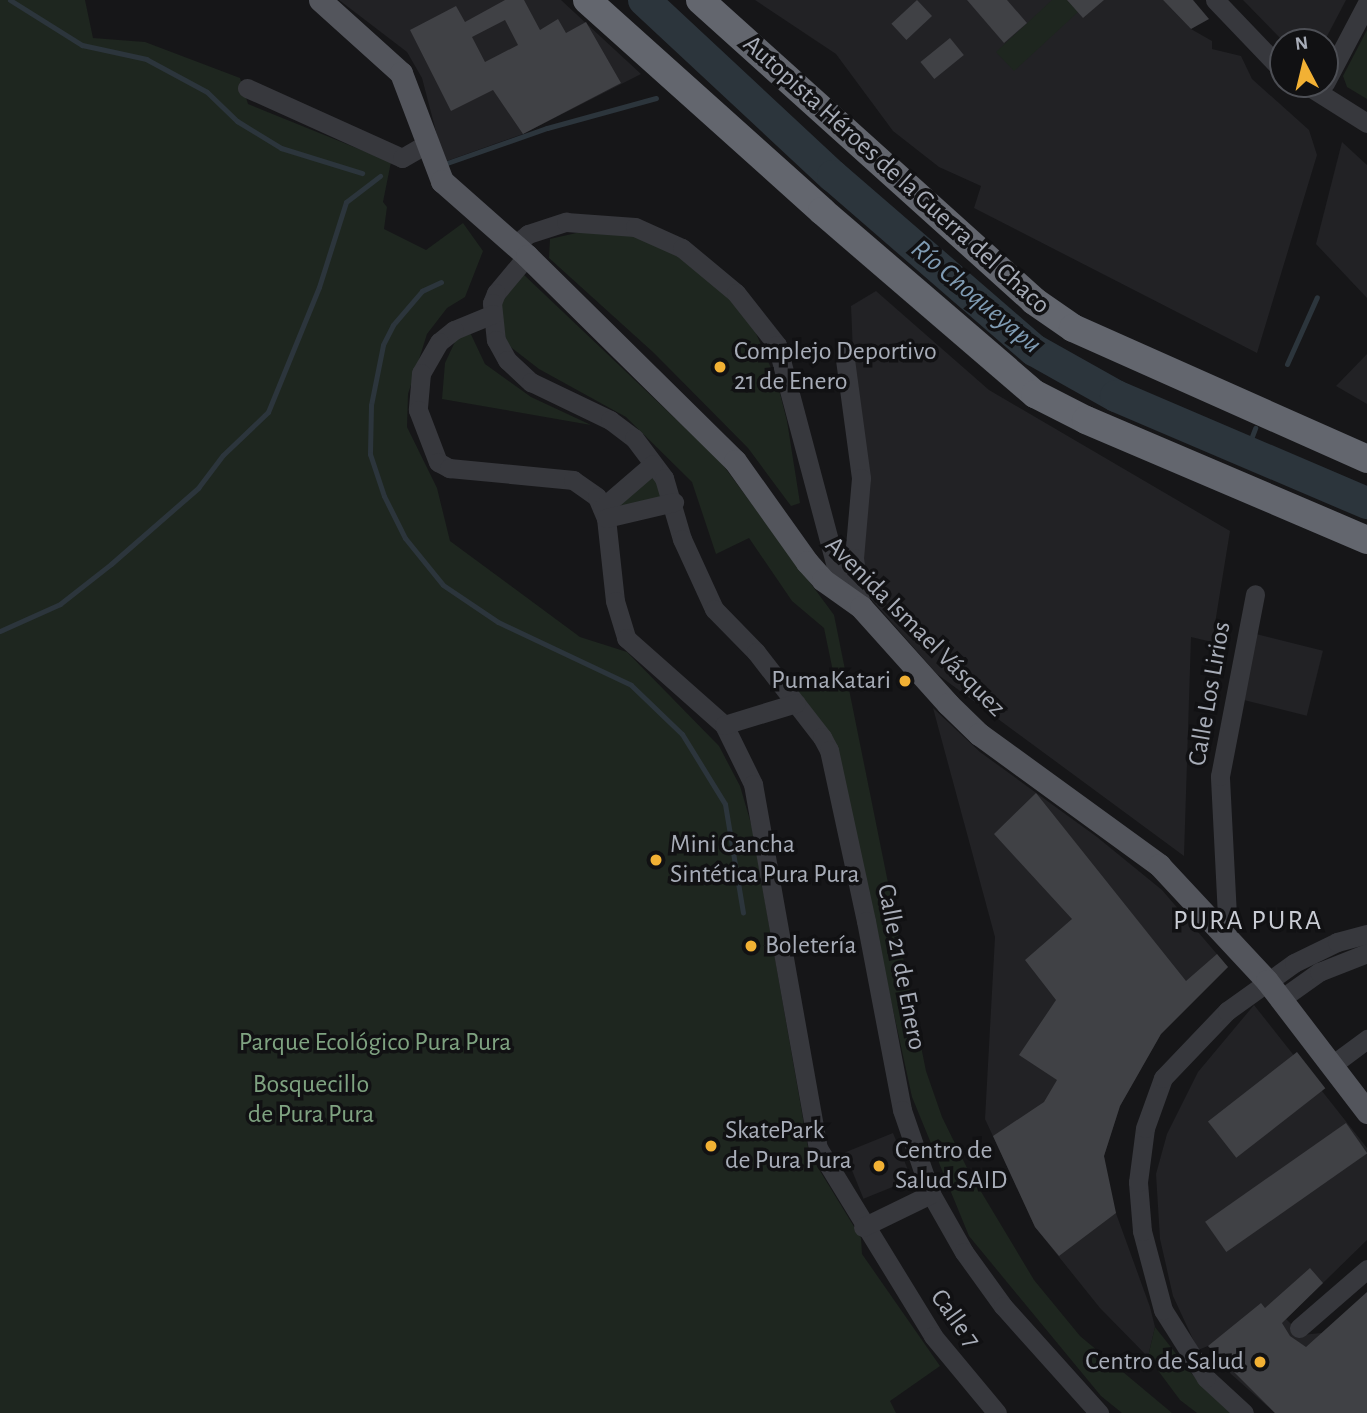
<!DOCTYPE html>
<html>
<head>
<meta charset="utf-8">
<style>
	body { margin:0 }
	#map { position:relative; width:1367px; height:1413px; overflow:hidden; background:#161618; font-family:"Alegreya Sans",sans-serif }
	div>[style] { position:absolute }
	.built>* { inset:0; background:#222225; transform-origin:0 0 }
	.green>* { inset:0; background:#1e261f }
	.stream>* { height:5px; margin:-2.5px; padding:0 2.5px; transform-origin:2.5px; border-radius:2.5px; background:#2c353c }
	.river>* { height:32px; margin:-16px; padding:0 16px; transform-origin:16px; border-radius:16px; background:#2c353c }
	.building>* { inset:0; background:#404145; transform-origin:0 0 }
	.minor>* { height:19px; margin:-9.5px; padding:0 9.5px; transform-origin:9.5px; border-radius:9.5px; background:#37383d }
	.major>* { height:23px; margin:-11.5px; padding:0 11.5px; transform-origin:11.5px; border-radius:11.5px; background:#53555c }
	.highway>* { height:28px; margin:-14px; padding:0 14px; transform-origin:14px; border-radius:14px; background:#63666e }
	.dots>* { width:19px; height:19px; translate:-50% -50%; box-sizing:border-box; border:4px solid #111113; border-radius:50% }
	span { translate:-50% -50%; white-space:nowrap; text-align:center; line-height:1.15; -webkit-text-stroke:7px #111113; paint-order:stroke }
	.street-label { font-size:26px; color:#a8adb8 }
	.poi-label { font-size:26px; color:#a8adb8 }
	.left { translate:0 -50%; text-align:left }
	.right { translate:-100% -50%; text-align:right }
	.park-label { font-size:26px; color:#7fa381 }
	.water-label { font-size:28px; color:#7f9bb3; font-style:italic }
	.neighbourhood-label { font-size:28px; color:#c9ccd4; letter-spacing:2px }
	.north { position:absolute; left:1269px; top:28px; width:70px; height:70px; box-sizing:border-box; background:#111113; border:2px solid #4d4f55; border-radius:50%; rotate:353deg; font-size:19px; font-weight:700; line-height:28px; text-align:center; color:#a8adb8 }
	.north::after { content:''; display:block; margin:auto; width:24px; height:32px; background:#f2b134; clip-path:polygon(50% 0,100% 100%,50% 72%,0 100%) }
</style>
</head>
<body>
<div id="map">
	<div class="built">
		<i style="clip-path:polygon(339px 0,561px 0,641px 74px,523px 134px,444px 162px,422px 78px,407px 52px)"></i>
		<i style="clip-path:polygon(755px 0,1163px 0,1191px 29px,1212px 41px,1212px 49px,1241px 56px,1252px 79px,1309px 130px,1317px 155px,1257px 353px,974px 208px,981px 186px,939px 167px,893px 131px,836px 54px)"></i>
		<i style="clip-path:polygon(1243px 0,1346px 0,1324px 42px,1284px 42px)"></i>
		<i style="clip-path:polygon(1342px 142px,1367px 165px,1367px 298px,1316px 244px)"></i>
		<i style="clip-path:polygon(876px 291px,989px 390px,1230px 531px,1212px 642px,1191px 637px,1184px 856px,937px 674px,863px 590px,851px 306px)"></i>
		<i style="clip-path:polygon(1367px 354px,1367px 404px,1336px 386px)"></i>
		<i style="left:1256px;top:634px;width:69px;height:67px;rotate:14deg"></i>
		<i style="clip-path:polygon(933px 708px,980px 752px,1097px 837px,1162px 890px,1228px 967px,1161px 1034px,1120px 1106px,1104px 1156px,1109px 1194px,1150px 1307px,1155px 1327px,1148px 1357px,1100px 1308px,1035px 1227px,985px 1119px,995px 937px)"></i>
		<i style="clip-path:polygon(1254px 1005px,1367px 1148px,1367px 1240px,1286px 1319px,1302px 1335px,1321px 1333px,1367px 1379px,1275px 1413px,1231px 1374px,1208px 1346px,1198px 1350px,1173px 1296px,1160px 1239px,1156px 1174px,1167px 1134px,1198px 1072px)"></i>
		<i style="left:893px;top:1133px;width:50px;height:52px;rotate:68deg"></i>
	</div>
	<div class="green">
		<i style="clip-path:polygon(0 0,85px 0,93px 38px,145px 42px,240px 78px,248px 104px,391px 162px,383px 202px,387px 207px,384px 229px,426px 250px,463px 223px,483px 251px,465px 297px,447px 308px,427px 334px,408px 394px,407px 427px,437px 488px,450px 541px,580px 637px,627px 652px,719px 746px,740px 786px,752px 827px,809px 1153px,861px 1238px,862px 1254px,940px 1366px,890px 1401px,896px 1413px,0 1413px)"></i>
		<i style="clip-path:polygon(1052px 0,1067px 0,1078px 12px,1014px 71px,996px 52px)"></i>
		<i style="clip-path:polygon(1367px 30px,1367px 99px,1347px 87px,1343px 76px)"></i>
		<i style="clip-path:polygon(598px 228px,630px 233px,685px 256px,711px 276px,755px 331px,777px 382px,787px 421px,800px 503px,791px 506px,748px 448px,654px 353px,549px 258px,550px 239px)"></i>
		<i style="clip-path:polygon(522px 273px,720px 461px,834px 615px,926px 1071px,942px 1117px,968px 1170px,1034px 1280px,1080px 1336px,1172px 1413px,1122px 1413px,1101px 1396px,969px 1236px,912px 1097px,834px 739px,795px 691px,836px 686px,824px 628px,792px 601px,749px 538px,716px 554px,692px 482px,626px 417px,539px 369px,503px 341px,501px 304px)"></i>
		<i style="clip-path:polygon(467px 326px,485px 364px,531px 397px,591px 425px,442px 399px,445px 363px,461px 329px)"></i>
		<i style="clip-path:polygon(652px 475px,665px 497px,613px 508px)"></i>
		<i style="clip-path:polygon(1155px 1327px,1200px 1384px,1235px 1413px,1197px 1413px,1180px 1400px,1148px 1357px)"></i>
	</div>
	<div class="stream">
		<i style="left:10px;top:0;width:85px;rotate:32deg"></i>
		<i style="left:82px;top:45px;width:66px;rotate:12.3deg"></i>
		<i style="left:146px;top:59px;width:69px;rotate:28.4deg"></i>
		<i style="left:207px;top:92px;width:42px;rotate:44deg"></i>
		<i style="left:237px;top:121px;width:52px;rotate:31.5deg"></i>
		<i style="left:281px;top:148px;width:85px;rotate:17.2deg"></i>
		<i style="left:447px;top:163px;width:106px;rotate:-19.3deg"></i>
		<i style="left:547px;top:128px;width:113px;rotate:-15.4deg"></i>
		<i style="left:441px;top:282px;width:21px;rotate:155deg"></i>
		<i style="left:422px;top:291px;width:45px;rotate:130.5deg"></i>
		<i style="left:393px;top:325px;width:22px;rotate:117deg"></i>
		<i style="left:383px;top:345px;width:61px;rotate:101.3deg"></i>
		<i style="left:371px;top:405px;width:49px;rotate:91.2deg"></i>
		<i style="left:370px;top:454px;width:44px;rotate:71.6deg"></i>
		<i style="left:384px;top:496px;width:47px;rotate:63.4deg"></i>
		<i style="left:405px;top:538px;width:60px;rotate:51deg"></i>
		<i style="left:443px;top:585px;width:66px;rotate:33.9deg"></i>
		<i style="left:498px;top:622px;width:147px;rotate:25.3deg"></i>
		<i style="left:631px;top:685px;width:71px;rotate:43.9deg"></i>
		<i style="left:682px;top:734px;width:82px;rotate:58.4deg"></i>
		<i style="left:725px;top:804px;width:110px;rotate:80.6deg"></i>
		<i style="left:1287px;top:364px;width:73px;rotate:-65.9deg"></i>
		<i style="left:1246px;top:452px;width:26px;rotate:-69deg"></i>
		<i style="left:0;top:631px;width:66px;rotate:-24.2deg"></i>
		<i style="left:60px;top:604px;width:65px;rotate:-38.1deg"></i>
		<i style="left:111px;top:564px;width:116px;rotate:-41.1deg"></i>
		<i style="left:198px;top:488px;width:41px;rotate:-52.9deg"></i>
		<i style="left:223px;top:455px;width:62px;rotate:-43.7deg"></i>
		<i style="left:268px;top:412px;width:135px;rotate:-67.8deg"></i>
		<i style="left:319px;top:287px;width:89px;rotate:-72.4deg"></i>
		<i style="left:346px;top:202px;width:43px;rotate:-37.4deg"></i>
	</div>
	<div class="river">
		<i style="left:644px;top:0;width:258px;rotate:43deg"></i>
		<i style="left:833px;top:176px;width:266px;rotate:40.9deg"></i>
		<i style="left:1034px;top:350px;width:94px;rotate:29.3deg"></i>
		<i style="left:1116px;top:396px;width:273px;rotate:23.1deg"></i>
	</div>
	<div class="building">
		<i style="clip-path:polygon(evenodd,505px 0,524px 0,540px 30px,558px 19px,566px 33px,586px 22px,621px 83px,523px 134px,493px 90px,451px 111px,410px 30px,456px 6px,465px 22px,505px 0,505px 20px,518px 45px,485px 62px,472px 37px,505px 20px)"></i>
		<i style="left:917px;top:0;width:22px;height:35px;rotate:47deg"></i>
		<i style="clip-path:polygon(967px 0,1007px 0,1027px 23px,1004px 43px)"></i>
		<i style="clip-path:polygon(1067px 0,1104px 0,1083px 18px)"></i>
		<i style="clip-path:polygon(1163px 0,1193px 0,1209px 19px,1191px 29px)"></i>
		<i style="left:950px;top:38px;width:22px;height:38px;rotate:51deg"></i>
		<i style="clip-path:polygon(1036px 793px,1186px 981px,1217px 954px,1228px 967px,1161px 1034px,1120px 1106px,1104px 1156px,1116px 1213px,1059px 1256px,1035px 1227px,993px 1136px,1044px 1102px,1057px 1080px,1019px 1055px,1056px 1000px,1025px 960px,1072px 919px,994px 834px)"></i>
		<i style="left:1297px;top:1052px;width:46px;height:113px;rotate:52deg"></i>
		<i style="left:1346px;top:1123px;width:37px;height:172px;rotate:55deg"></i>
		<i style="clip-path:polygon(1310px 1268px,1323px 1283px,1282px 1323px,1290px 1336px,1306px 1347px,1367px 1292px,1367px 1413px,1275px 1413px,1208px 1346px,1261px 1303px,1265px 1308px)"></i>
	</div>
	<div class="minor">
		<i style="left:1215px;top:0;width:98px;rotate:46.2deg"></i>
		<i style="left:1325px;top:83px;width:90px;rotate:-62.3deg"></i>
		<i style="left:1305px;top:84px;width:73px;rotate:32.2deg"></i>
		<i style="left:247px;top:88px;width:170px;rotate:24.3deg"></i>
		<i style="left:402px;top:158px;width:30px;rotate:-30deg"></i>
		<i style="left:515px;top:245px;width:17px;rotate:-40deg"></i>
		<i style="left:528px;top:234px;width:40px;rotate:-18deg"></i>
		<i style="left:566px;top:222px;width:69px;rotate:4.1deg"></i>
		<i style="left:635px;top:227px;width:51px;rotate:24.1deg"></i>
		<i style="left:682px;top:248px;width:70px;rotate:39.8deg"></i>
		<i style="left:736px;top:293px;width:66px;rotate:51.7deg"></i>
		<i style="left:777px;top:345px;width:260px;rotate:75.1deg"></i>
		<i style="left:527px;top:256px;width:48px;rotate:130deg"></i>
		<i style="left:496px;top:293px;width:11px;rotate:112deg"></i>
		<i style="left:492px;top:303px;width:37px;rotate:84deg"></i>
		<i style="left:496px;top:340px;width:23px;rotate:61deg"></i>
		<i style="left:507px;top:360px;width:33px;rotate:43deg"></i>
		<i style="left:531px;top:382px;width:88px;rotate:25.7deg"></i>
		<i style="left:610px;top:420px;width:30px;rotate:37deg"></i>
		<i style="left:634px;top:438px;width:50px;rotate:53.1deg"></i>
		<i style="left:664px;top:478px;width:64px;rotate:73.6deg"></i>
		<i style="left:682px;top:539px;width:77px;rotate:65.4deg"></i>
		<i style="left:714px;top:609px;width:60px;rotate:45.7deg"></i>
		<i style="left:756px;top:652px;width:108px;rotate:52.2deg"></i>
		<i style="left:822px;top:737px;width:15px;rotate:62deg"></i>
		<i style="left:829px;top:750px;width:175px;rotate:77.8deg"></i>
		<i style="left:866px;top:921px;width:192px;rotate:79.2deg"></i>
		<i style="left:902px;top:1110px;width:89px;rotate:71deg"></i>
		<i style="left:931px;top:1194px;width:67px;rotate:60.4deg"></i>
		<i style="left:964px;top:1252px;width:67px;rotate:54.2deg"></i>
		<i style="left:1003px;top:1306px;width:144px;rotate:48.1deg"></i>
		<i style="left:493px;top:314px;width:42px;rotate:157.7deg"></i>
		<i style="left:454px;top:330px;width:19px;rotate:141deg"></i>
		<i style="left:439px;top:342px;width:36px;rotate:120deg"></i>
		<i style="left:421px;top:373px;width:37px;rotate:95deg"></i>
		<i style="left:418px;top:410px;width:56px;rotate:69deg"></i>
		<i style="left:438px;top:462px;width:13px;rotate:29deg"></i>
		<i style="left:449px;top:468px;width:125px;rotate:5.5deg"></i>
		<i style="left:573px;top:480px;width:29px;rotate:35deg"></i>
		<i style="left:597px;top:497px;width:23px;rotate:67deg"></i>
		<i style="left:606px;top:518px;width:83px;rotate:83.8deg"></i>
		<i style="left:615px;top:601px;width:39px;rotate:73deg"></i>
		<i style="left:626px;top:638px;width:131px;rotate:41.6deg"></i>
		<i style="left:724px;top:725px;width:66px;rotate:63.8deg"></i>
		<i style="left:753px;top:784px;width:370px;rotate:79.9deg"></i>
		<i style="left:818px;top:1148px;width:220px;rotate:58.5deg"></i>
		<i style="left:933px;top:1336px;width:100px;rotate:50.3deg"></i>
		<i style="left:844px;top:352px;width:127px;rotate:82.3deg"></i>
		<i style="left:861px;top:478px;width:80px;rotate:95deg"></i>
		<i style="left:854px;top:558px;width:49px;rotate:81.9deg"></i>
		<i style="left:602px;top:508px;width:67px;rotate:-40.8deg"></i>
		<i style="left:606px;top:518px;width:70px;rotate:-13.2deg"></i>
		<i style="left:724px;top:725px;width:75px;rotate:-17deg"></i>
		<i style="left:1216px;top:925px;width:14px;rotate:-39deg"></i>
		<i style="left:1227px;top:916px;width:140px;rotate:-92.9deg"></i>
		<i style="left:1220px;top:776px;width:185px;rotate:-79.1deg"></i>
		<i style="left:1281px;top:999px;width:47px;rotate:-35.4deg"></i>
		<i style="left:1319px;top:972px;width:52px;rotate:-21.6deg"></i>
		<i style="left:1332px;top:1065px;width:44px;rotate:-36.6deg"></i>
		<i style="left:863px;top:1227px;width:76px;rotate:-25.9deg"></i>
		<i style="left:1299px;top:1328px;width:90px;rotate:-40.9deg"></i>
		<i style="left:1244px;top:1413px;width:52px;rotate:-137.4deg"></i>
		<i style="left:1206px;top:1378px;width:80px;rotate:-122.3deg"></i>
		<i style="left:1163px;top:1310px;width:82px;rotate:-104.9deg"></i>
		<i style="left:1142px;top:1231px;width:49px;rotate:-94.7deg"></i>
		<i style="left:1138px;top:1182px;width:54px;rotate:-82.6deg"></i>
		<i style="left:1145px;top:1128px;width:53px;rotate:-70.2deg"></i>
		<i style="left:1163px;top:1078px;width:93px;rotate:-46.3deg"></i>
		<i style="left:1227px;top:1011px;width:82px;rotate:-35.6deg"></i>
		<i style="left:1294px;top:963px;width:48px;rotate:-26deg"></i>
		<i style="left:1337px;top:942px;width:31px;rotate:-15deg"></i>
	</div>
	<div class="major">
		<i style="left:320px;top:0;width:109px;rotate:42deg"></i>
		<i style="left:401px;top:73px;width:116px;rotate:69.2deg"></i>
		<i style="left:442px;top:181px;width:113px;rotate:41.4deg"></i>
		<i style="left:527px;top:256px;width:292px;rotate:44.6deg"></i>
		<i style="left:735px;top:461px;width:124px;rotate:54.5deg"></i>
		<i style="left:807px;top:562px;width:24px;rotate:48deg"></i>
		<i style="left:823px;top:580px;width:47px;rotate:35.4deg"></i>
		<i style="left:861px;top:607px;width:130px;rotate:48.1deg"></i>
		<i style="left:948px;top:704px;width:43px;rotate:44.1deg"></i>
		<i style="left:979px;top:734px;width:223px;rotate:36deg"></i>
		<i style="left:1159px;top:865px;width:158px;rotate:47deg"></i>
		<i style="left:1267px;top:981px;width:165px;rotate:52.6deg"></i>
	</div>
	<div class="highway">
		<i style="left:587px;top:0;width:316px;rotate:41.9deg"></i>
		<i style="left:822px;top:211px;width:281px;rotate:40.7deg"></i>
		<i style="left:1035px;top:394px;width:57px;rotate:27deg"></i>
		<i style="left:1086px;top:420px;width:306px;rotate:23.1deg"></i>
		<i style="left:700px;top:0;width:450px;rotate:42deg"></i>
		<i style="left:1034px;top:301px;width:47px;rotate:34.7deg"></i>
		<i style="left:1073px;top:328px;width:322px;rotate:24deg"></i>
	</div>
	<div class="dots">
		<i style="left:720px;top:367px;background:#f2b134"></i>
		<i style="left:905px;top:681px;background:#f2b134"></i>
		<i style="left:656px;top:860px;background:#f2b134"></i>
		<i style="left:751px;top:946px;background:#f2b134"></i>
		<i style="left:711px;top:1146px;background:#f2b134"></i>
		<i style="left:879px;top:1166px;background:#f2b134"></i>
		<i style="left:1260px;top:1362px;background:#f2b134"></i>
	</div>
	<div class="street-label">
		<span style="left:896px;top:175px;rotate:42deg">Autopista Héroes de la Guerra del Chaco</span>
		<span style="left:915px;top:627px;rotate:45deg">Avenida Ismael Vásquez</span>
		<span style="left:1210px;top:694px;rotate:-80deg">Calle Los Lirios</span>
		<span style="left:901px;top:967px;rotate:79deg">Calle 21 de Enero</span>
		<span style="left:955px;top:1319px;rotate:54deg">Calle 7</span>
	</div>
	<div class="poi-label">
		<span class="left" style="left:734px;top:367px">Complejo Deportivo<br>21 de Enero</span>
		<span class="right" style="left:891px;top:681px">PumaKatari</span>
		<span class="left" style="left:670px;top:860px">Mini Cancha<br>Sintética Pura Pura</span>
		<span class="left" style="left:765px;top:946px">Boletería</span>
		<span class="left" style="left:725px;top:1146px">SkatePark<br>de Pura Pura</span>
		<span class="left" style="left:895px;top:1166px">Centro de<br>Salud SAID</span>
		<span class="right" style="left:1244px;top:1362px">Centro de Salud</span>
	</div>
	<div class="park-label">
		<span style="left:375px;top:1043px">Parque Ecológico Pura Pura</span>
		<span style="left:311px;top:1100px">Bosquecillo<br>de Pura Pura</span>
	</div>
	<div class="water-label">
		<span style="left:976px;top:297px;rotate:40deg">Río Choqueyapu</span>
	</div>
	<div class="neighbourhood-label">
		<span style="left:1248px;top:921px">PURA PURA</span>
	</div>
	<div class="north">N</div>
</div>
</body>
</html>
